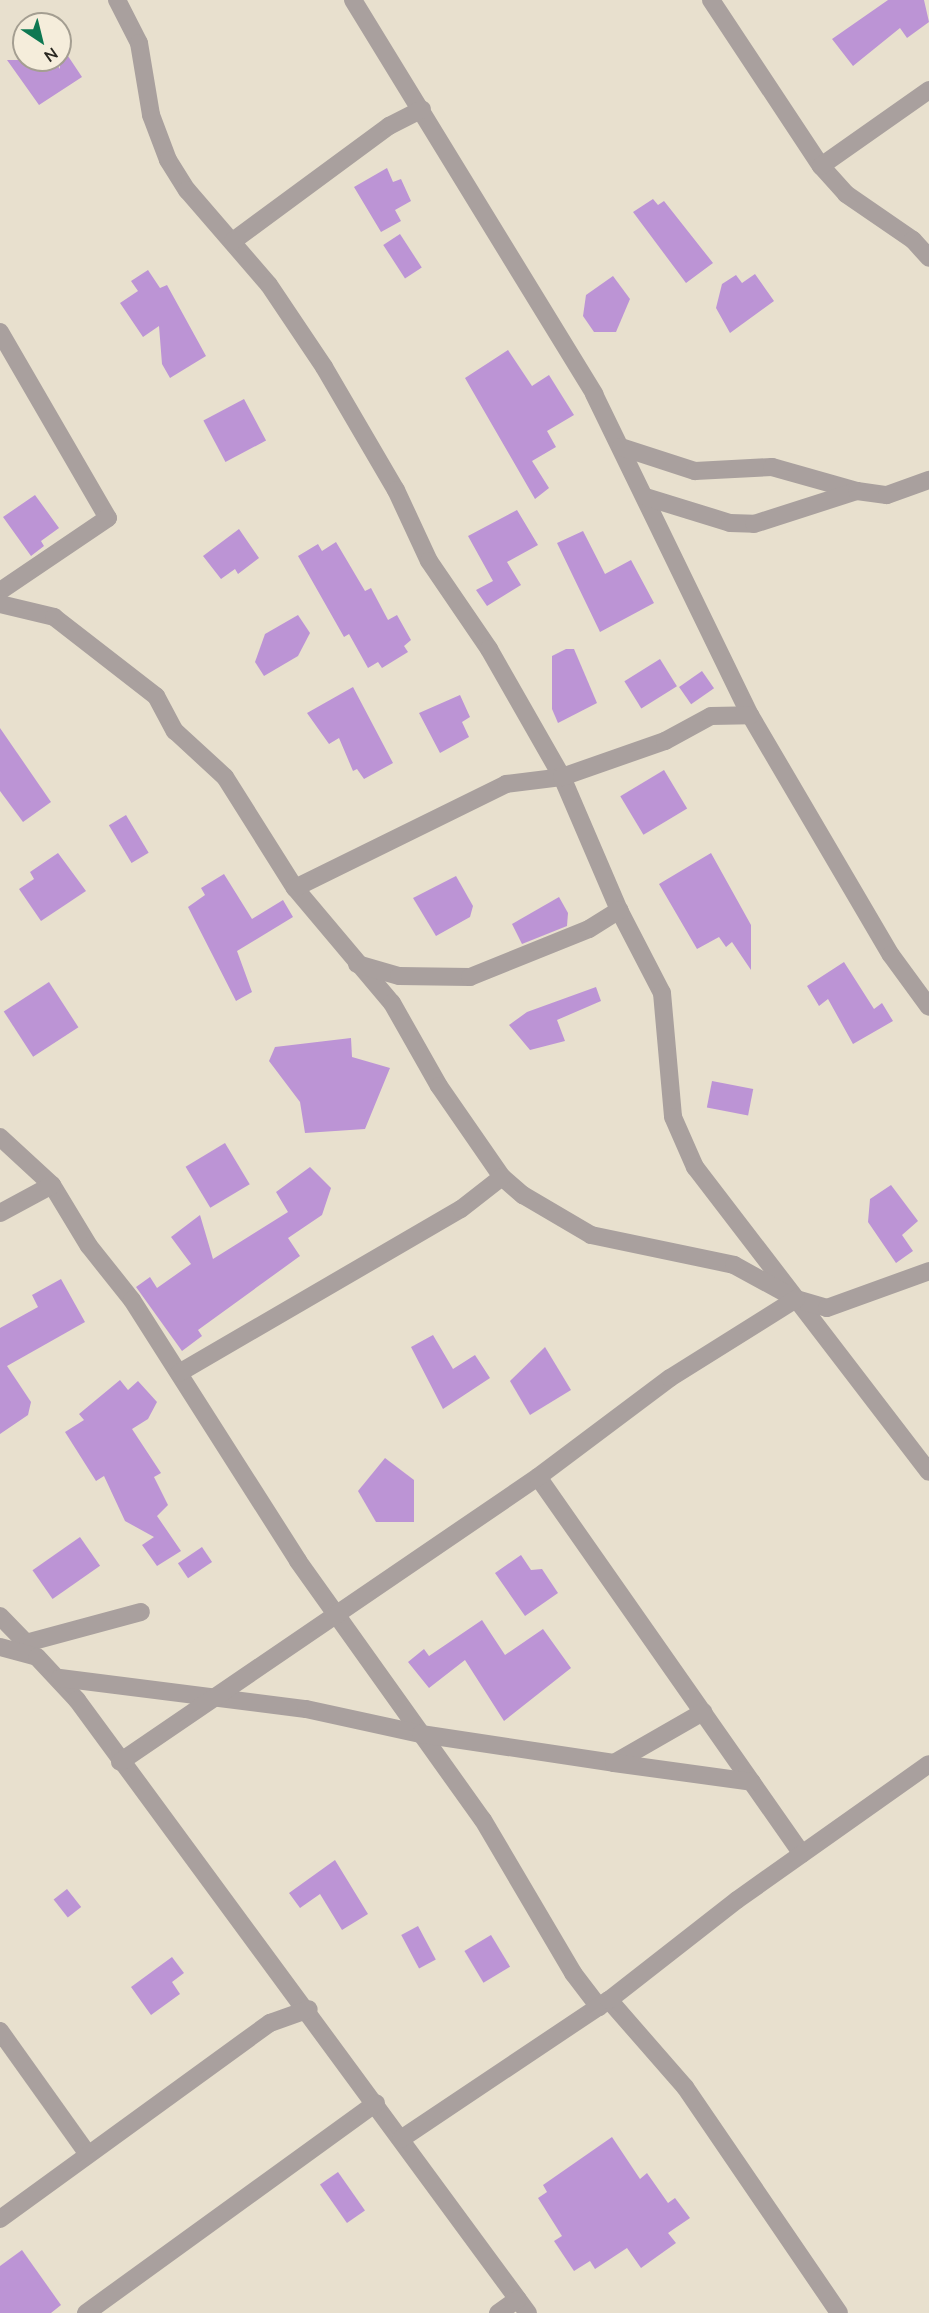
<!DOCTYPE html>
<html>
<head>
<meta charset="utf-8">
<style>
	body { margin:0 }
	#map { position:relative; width:929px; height:2313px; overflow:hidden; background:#e8e0ce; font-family:Mulish,sans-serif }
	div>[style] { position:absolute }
	.building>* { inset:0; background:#bc94d5; transform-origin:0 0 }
	.street>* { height:18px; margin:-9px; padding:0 9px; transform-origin:9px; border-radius:9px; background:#a9a09e }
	span { translate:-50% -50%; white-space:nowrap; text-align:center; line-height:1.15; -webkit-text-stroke:6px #f5eddb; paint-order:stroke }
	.north { position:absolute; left:12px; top:12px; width:60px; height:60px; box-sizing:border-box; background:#f5eddb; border:2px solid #a49e91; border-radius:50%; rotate:145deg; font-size:16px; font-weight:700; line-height:24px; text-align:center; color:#2a2821 }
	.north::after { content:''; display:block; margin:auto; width:21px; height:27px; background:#0e7852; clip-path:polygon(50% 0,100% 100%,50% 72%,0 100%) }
</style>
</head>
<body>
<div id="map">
	<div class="building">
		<i style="clip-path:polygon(888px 0,924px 0,929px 22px,907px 38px,900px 28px,853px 66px,832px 39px)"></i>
		<i style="clip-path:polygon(60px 44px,82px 77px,39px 105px,7px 60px,54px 60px,60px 69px)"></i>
		<i style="clip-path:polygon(387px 168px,393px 182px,401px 179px,411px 201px,395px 210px,401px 221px,381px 232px,354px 187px)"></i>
		<i style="clip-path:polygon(653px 199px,658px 205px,664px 201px,713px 263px,686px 283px,633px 212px)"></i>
		<i style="left:400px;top:234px;width:40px;height:20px;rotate:57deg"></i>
		<i style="clip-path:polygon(148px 270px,160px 288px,167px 285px,206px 356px,170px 378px,162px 364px,159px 326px,143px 337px,120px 303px,138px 291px,131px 281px)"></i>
		<i style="clip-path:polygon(755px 274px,774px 301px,730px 333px,716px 308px,722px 284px,736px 275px,742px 283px)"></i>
		<i style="clip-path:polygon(613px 276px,630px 299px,616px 332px,594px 332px,583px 316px,586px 295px)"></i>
		<i style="clip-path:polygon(508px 350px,532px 386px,549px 375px,574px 415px,547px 431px,556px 447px,532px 461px,549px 488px,535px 499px,465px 378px)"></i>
		<i style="left:244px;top:399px;width:47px;height:46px;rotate:62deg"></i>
		<i style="clip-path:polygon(35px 495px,59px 528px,41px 541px,44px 546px,31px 556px,3px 517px)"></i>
		<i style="clip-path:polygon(517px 510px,538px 545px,507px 562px,521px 585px,487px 606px,476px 590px,493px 581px,468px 536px)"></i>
		<i style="clip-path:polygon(239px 529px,259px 558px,238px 574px,235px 569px,221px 579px,203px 556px)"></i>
		<i style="clip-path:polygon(583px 531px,605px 574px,631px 560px,654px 603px,600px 632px,557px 543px)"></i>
		<i style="clip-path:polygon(336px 542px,365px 591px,371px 588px,388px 620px,397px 615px,411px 640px,404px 646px,408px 652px,382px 668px,378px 662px,368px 668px,349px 634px,344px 637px,298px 556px,318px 544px,322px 551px)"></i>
		<i style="clip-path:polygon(298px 615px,310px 633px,298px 656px,264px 676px,255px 662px,265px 634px)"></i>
		<i style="clip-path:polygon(566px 649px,574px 649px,597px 703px,558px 723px,552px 709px,552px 656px)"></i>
		<i style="left:660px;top:659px;width:32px;height:42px;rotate:58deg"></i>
		<i style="left:702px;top:671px;width:21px;height:28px;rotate:55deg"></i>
		<i style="clip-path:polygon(353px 687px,393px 763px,364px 779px,357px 769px,353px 771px,339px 738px,329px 744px,307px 713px)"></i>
		<i style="clip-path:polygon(460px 695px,470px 717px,462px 722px,469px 737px,440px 753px,419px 713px)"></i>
		<i style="clip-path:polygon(0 728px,51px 802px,23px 822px,0 791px)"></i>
		<i style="left:664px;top:770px;width:45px;height:51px;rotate:59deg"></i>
		<i style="left:126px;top:815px;width:44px;height:20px;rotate:59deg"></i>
		<i style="clip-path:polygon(58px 853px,86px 891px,41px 921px,19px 889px,34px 879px,30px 872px)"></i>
		<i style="clip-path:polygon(711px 853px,751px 925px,751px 970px,732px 942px,726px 947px,719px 937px,697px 949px,659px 884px)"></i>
		<i style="clip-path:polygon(224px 874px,252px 919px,283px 900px,293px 917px,237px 951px,252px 992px,236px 1001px,188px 907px,205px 895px,201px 888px)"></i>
		<i style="clip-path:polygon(456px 876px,473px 906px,470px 917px,436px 936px,413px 898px)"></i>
		<i style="clip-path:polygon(559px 897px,568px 913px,567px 926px,522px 944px,512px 924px)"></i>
		<i style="clip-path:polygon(844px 962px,874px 1009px,882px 1003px,893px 1021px,853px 1044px,828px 999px,819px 1006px,807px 986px)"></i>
		<i style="left:49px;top:982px;width:54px;height:54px;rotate:57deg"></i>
		<i style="clip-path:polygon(596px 987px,601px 1001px,557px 1020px,565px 1041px,530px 1050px,509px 1025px,527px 1012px)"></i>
		<i style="clip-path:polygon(351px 1038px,352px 1057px,390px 1068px,365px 1129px,305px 1133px,300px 1102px,269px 1061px,275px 1047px)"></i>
		<i style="left:712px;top:1081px;width:42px;height:27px;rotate:11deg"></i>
		<i style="left:225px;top:1143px;width:48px;height:46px;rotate:59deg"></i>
		<i style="clip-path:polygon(310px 1167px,331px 1188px,322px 1215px,288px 1238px,300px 1256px,198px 1330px,202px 1336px,182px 1351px,136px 1287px,150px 1277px,157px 1288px,191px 1264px,171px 1237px,200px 1215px,213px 1259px,288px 1212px,276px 1192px)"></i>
		<i style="clip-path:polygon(891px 1185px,918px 1221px,902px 1235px,913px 1251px,896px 1263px,868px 1222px,870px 1199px)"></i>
		<i style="clip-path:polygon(61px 1279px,85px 1322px,7px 1366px,31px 1402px,28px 1415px,0 1434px,0 1328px,38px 1307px,32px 1295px)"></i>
		<i style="clip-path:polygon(433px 1335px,453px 1369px,475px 1355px,490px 1378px,443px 1409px,411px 1347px)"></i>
		<i style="clip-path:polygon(545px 1347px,571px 1390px,530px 1415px,510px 1381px)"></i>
		<i style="clip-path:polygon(120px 1380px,128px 1390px,138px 1381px,157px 1402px,148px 1419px,132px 1429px,161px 1473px,154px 1477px,168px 1505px,157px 1516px,181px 1551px,157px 1566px,142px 1545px,154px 1537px,125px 1521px,104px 1476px,96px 1481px,65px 1432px,84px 1420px,79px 1414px)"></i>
		<i style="clip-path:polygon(385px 1458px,414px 1480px,414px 1522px,376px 1522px,358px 1491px)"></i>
		<i style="left:80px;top:1537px;width:35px;height:58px;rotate:55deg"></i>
		<i style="left:202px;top:1547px;width:18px;height:29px;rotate:56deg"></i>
		<i style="clip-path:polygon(521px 1555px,531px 1570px,542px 1569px,558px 1593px,525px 1616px,495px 1573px)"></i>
		<i style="clip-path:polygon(482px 1620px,505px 1655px,543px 1629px,571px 1668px,504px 1721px,465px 1660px,429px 1688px,408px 1662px,424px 1649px,429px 1656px)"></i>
		<i style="clip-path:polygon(335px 1860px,368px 1914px,342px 1930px,320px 1894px,300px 1908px,289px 1893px)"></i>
		<i style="left:67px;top:1889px;width:23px;height:17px;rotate:52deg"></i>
		<i style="left:418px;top:1926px;width:38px;height:19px;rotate:62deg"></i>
		<i style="left:491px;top:1935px;width:37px;height:31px;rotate:59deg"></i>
		<i style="clip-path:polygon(172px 1957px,184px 1973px,172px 1982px,180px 1994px,151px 2015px,131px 1987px)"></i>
		<i style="clip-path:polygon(612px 2137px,640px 2179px,647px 2173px,668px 2203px,675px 2198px,690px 2218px,668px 2233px,676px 2243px,641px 2268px,627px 2248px,595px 2269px,590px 2261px,574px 2271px,554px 2241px,562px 2236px,538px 2198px,547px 2192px,543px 2185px)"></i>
		<i style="left:338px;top:2172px;width:47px;height:22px;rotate:55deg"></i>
		<i style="clip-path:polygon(22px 2250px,61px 2305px,51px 2313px,0 2313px,0 2266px)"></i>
	</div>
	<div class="street">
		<i style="left:117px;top:0;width:48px;rotate:62.9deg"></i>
		<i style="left:139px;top:43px;width:73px;rotate:80.5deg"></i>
		<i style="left:151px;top:115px;width:48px;rotate:69.3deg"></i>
		<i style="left:168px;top:160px;width:36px;rotate:58deg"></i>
		<i style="left:187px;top:190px;width:125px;rotate:49.2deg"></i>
		<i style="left:269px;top:285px;width:99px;rotate:56.1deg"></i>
		<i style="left:324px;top:367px;width:143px;rotate:59.7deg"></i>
		<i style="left:396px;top:490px;width:78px;rotate:65.1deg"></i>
		<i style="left:429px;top:561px;width:107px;rotate:55.7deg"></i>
		<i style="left:489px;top:649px;width:147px;rotate:60.3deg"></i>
		<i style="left:562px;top:777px;width:145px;rotate:66.8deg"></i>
		<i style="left:619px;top:910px;width:93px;rotate:62.6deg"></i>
		<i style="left:662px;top:993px;width:124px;rotate:84.9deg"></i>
		<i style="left:673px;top:1117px;width:55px;rotate:66.3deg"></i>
		<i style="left:695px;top:1167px;width:384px;rotate:52.5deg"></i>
		<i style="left:353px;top:0;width:462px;rotate:58.5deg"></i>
		<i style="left:594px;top:394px;width:357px;rotate:64.1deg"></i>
		<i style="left:750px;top:715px;width:278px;rotate:59.6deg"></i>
		<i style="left:891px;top:955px;width:64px;rotate:53.8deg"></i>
		<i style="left:711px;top:0;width:199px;rotate:56.5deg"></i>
		<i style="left:821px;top:166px;width:38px;rotate:48deg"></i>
		<i style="left:846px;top:194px;width:81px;rotate:34.5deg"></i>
		<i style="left:913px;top:240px;width:24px;rotate:48deg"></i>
		<i style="left:821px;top:166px;width:132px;rotate:-35.1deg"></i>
		<i style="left:233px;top:241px;width:194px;rotate:-36.4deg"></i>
		<i style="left:389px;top:126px;width:37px;rotate:-27deg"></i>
		<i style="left:0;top:332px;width:215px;rotate:59.9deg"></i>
		<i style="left:108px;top:518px;width:130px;rotate:145.9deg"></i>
		<i style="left:621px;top:447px;width:78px;rotate:18deg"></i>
		<i style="left:695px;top:471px;width:77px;rotate:-3deg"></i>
		<i style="left:772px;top:467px;width:88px;rotate:15.8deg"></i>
		<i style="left:646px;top:497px;width:88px;rotate:17.2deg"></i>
		<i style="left:730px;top:523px;width:24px;rotate:2deg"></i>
		<i style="left:754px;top:524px;width:108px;rotate:-17.8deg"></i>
		<i style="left:857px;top:491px;width:30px;rotate:8deg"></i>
		<i style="left:887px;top:495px;width:45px;rotate:-19.7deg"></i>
		<i style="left:0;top:604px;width:56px;rotate:13.5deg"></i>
		<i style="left:54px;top:617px;width:129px;rotate:37.8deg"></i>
		<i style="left:156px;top:696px;width:40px;rotate:62deg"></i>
		<i style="left:175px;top:731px;width:68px;rotate:42.6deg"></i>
		<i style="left:225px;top:777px;width:131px;rotate:57.8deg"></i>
		<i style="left:295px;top:888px;width:150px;rotate:49.9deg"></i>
		<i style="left:392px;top:1003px;width:95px;rotate:60.5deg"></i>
		<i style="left:439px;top:1086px;width:111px;rotate:55.3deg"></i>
		<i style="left:502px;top:1177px;width:28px;rotate:41deg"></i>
		<i style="left:523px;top:1195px;width:79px;rotate:30.5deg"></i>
		<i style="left:591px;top:1235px;width:146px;rotate:11.8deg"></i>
		<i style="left:734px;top:1265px;width:71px;rotate:28.7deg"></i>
		<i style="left:796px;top:1299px;width:32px;rotate:16deg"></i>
		<i style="left:827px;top:1308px;width:109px;rotate:-19.9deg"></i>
		<i style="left:295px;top:888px;width:235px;rotate:-26.2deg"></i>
		<i style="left:506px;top:784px;width:56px;rotate:-7.1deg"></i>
		<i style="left:562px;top:777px;width:109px;rotate:-19.3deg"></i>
		<i style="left:665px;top:741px;width:52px;rotate:-28.5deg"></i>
		<i style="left:711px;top:716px;width:39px;rotate:-1deg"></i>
		<i style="left:357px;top:964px;width:44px;rotate:15.9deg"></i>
		<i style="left:399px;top:976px;width:71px;rotate:0.8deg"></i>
		<i style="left:470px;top:977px;width:128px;rotate:-22deg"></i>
		<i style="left:589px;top:929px;width:36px;rotate:-32deg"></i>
		<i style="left:0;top:1137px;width:71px;rotate:42.7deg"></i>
		<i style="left:52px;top:1185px;width:71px;rotate:58.8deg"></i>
		<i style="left:89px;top:1246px;width:69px;rotate:51.5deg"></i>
		<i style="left:132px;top:1300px;width:309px;rotate:57.5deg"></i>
		<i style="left:298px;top:1561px;width:318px;rotate:54.5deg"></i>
		<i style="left:483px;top:1820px;width:178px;rotate:59.5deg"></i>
		<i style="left:573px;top:1973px;width:43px;rotate:52.6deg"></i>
		<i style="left:0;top:1213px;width:59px;rotate:-28.3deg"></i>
		<i style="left:179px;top:1373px;width:326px;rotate:-30.2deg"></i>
		<i style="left:461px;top:1209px;width:52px;rotate:-38deg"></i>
		<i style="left:538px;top:1477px;width:460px;rotate:55deg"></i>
		<i style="left:0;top:1616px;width:37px;rotate:46deg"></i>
		<i style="left:26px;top:1643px;width:119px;rotate:-15.1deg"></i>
		<i style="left:0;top:1647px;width:38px;rotate:15deg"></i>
		<i style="left:37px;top:1657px;width:59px;rotate:47.1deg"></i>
		<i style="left:77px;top:1700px;width:761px;rotate:53.66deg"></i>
		<i style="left:60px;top:1678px;width:248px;rotate:7.2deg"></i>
		<i style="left:306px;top:1709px;width:118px;rotate:12.3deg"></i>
		<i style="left:421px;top:1734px;width:195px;rotate:8.5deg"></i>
		<i style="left:614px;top:1763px;width:103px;rotate:-29.8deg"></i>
		<i style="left:120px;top:1762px;width:506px;rotate:-34.29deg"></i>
		<i style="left:538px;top:1477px;width:165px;rotate:-36.9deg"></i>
		<i style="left:670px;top:1378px;width:149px;rotate:-32.1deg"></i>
		<i style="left:614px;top:1763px;width:139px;rotate:7.8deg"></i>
		<i style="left:609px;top:2000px;width:116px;rotate:48.9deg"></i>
		<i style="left:685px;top:2087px;width:273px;rotate:55.7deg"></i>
		<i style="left:0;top:2031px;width:150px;rotate:54.5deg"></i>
		<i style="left:401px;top:2139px;width:250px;rotate:-33.8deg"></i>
		<i style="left:609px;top:2000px;width:162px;rotate:-38deg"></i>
		<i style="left:737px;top:1900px;width:235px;rotate:-35.3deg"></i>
		<i style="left:0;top:2219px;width:334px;rotate:-36deg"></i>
		<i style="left:270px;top:2023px;width:41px;rotate:-19.7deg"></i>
		<i style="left:86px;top:2313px;width:358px;rotate:-35.9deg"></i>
		<i style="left:498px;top:2313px;width:24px;rotate:-35deg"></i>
	</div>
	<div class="north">N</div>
</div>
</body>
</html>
